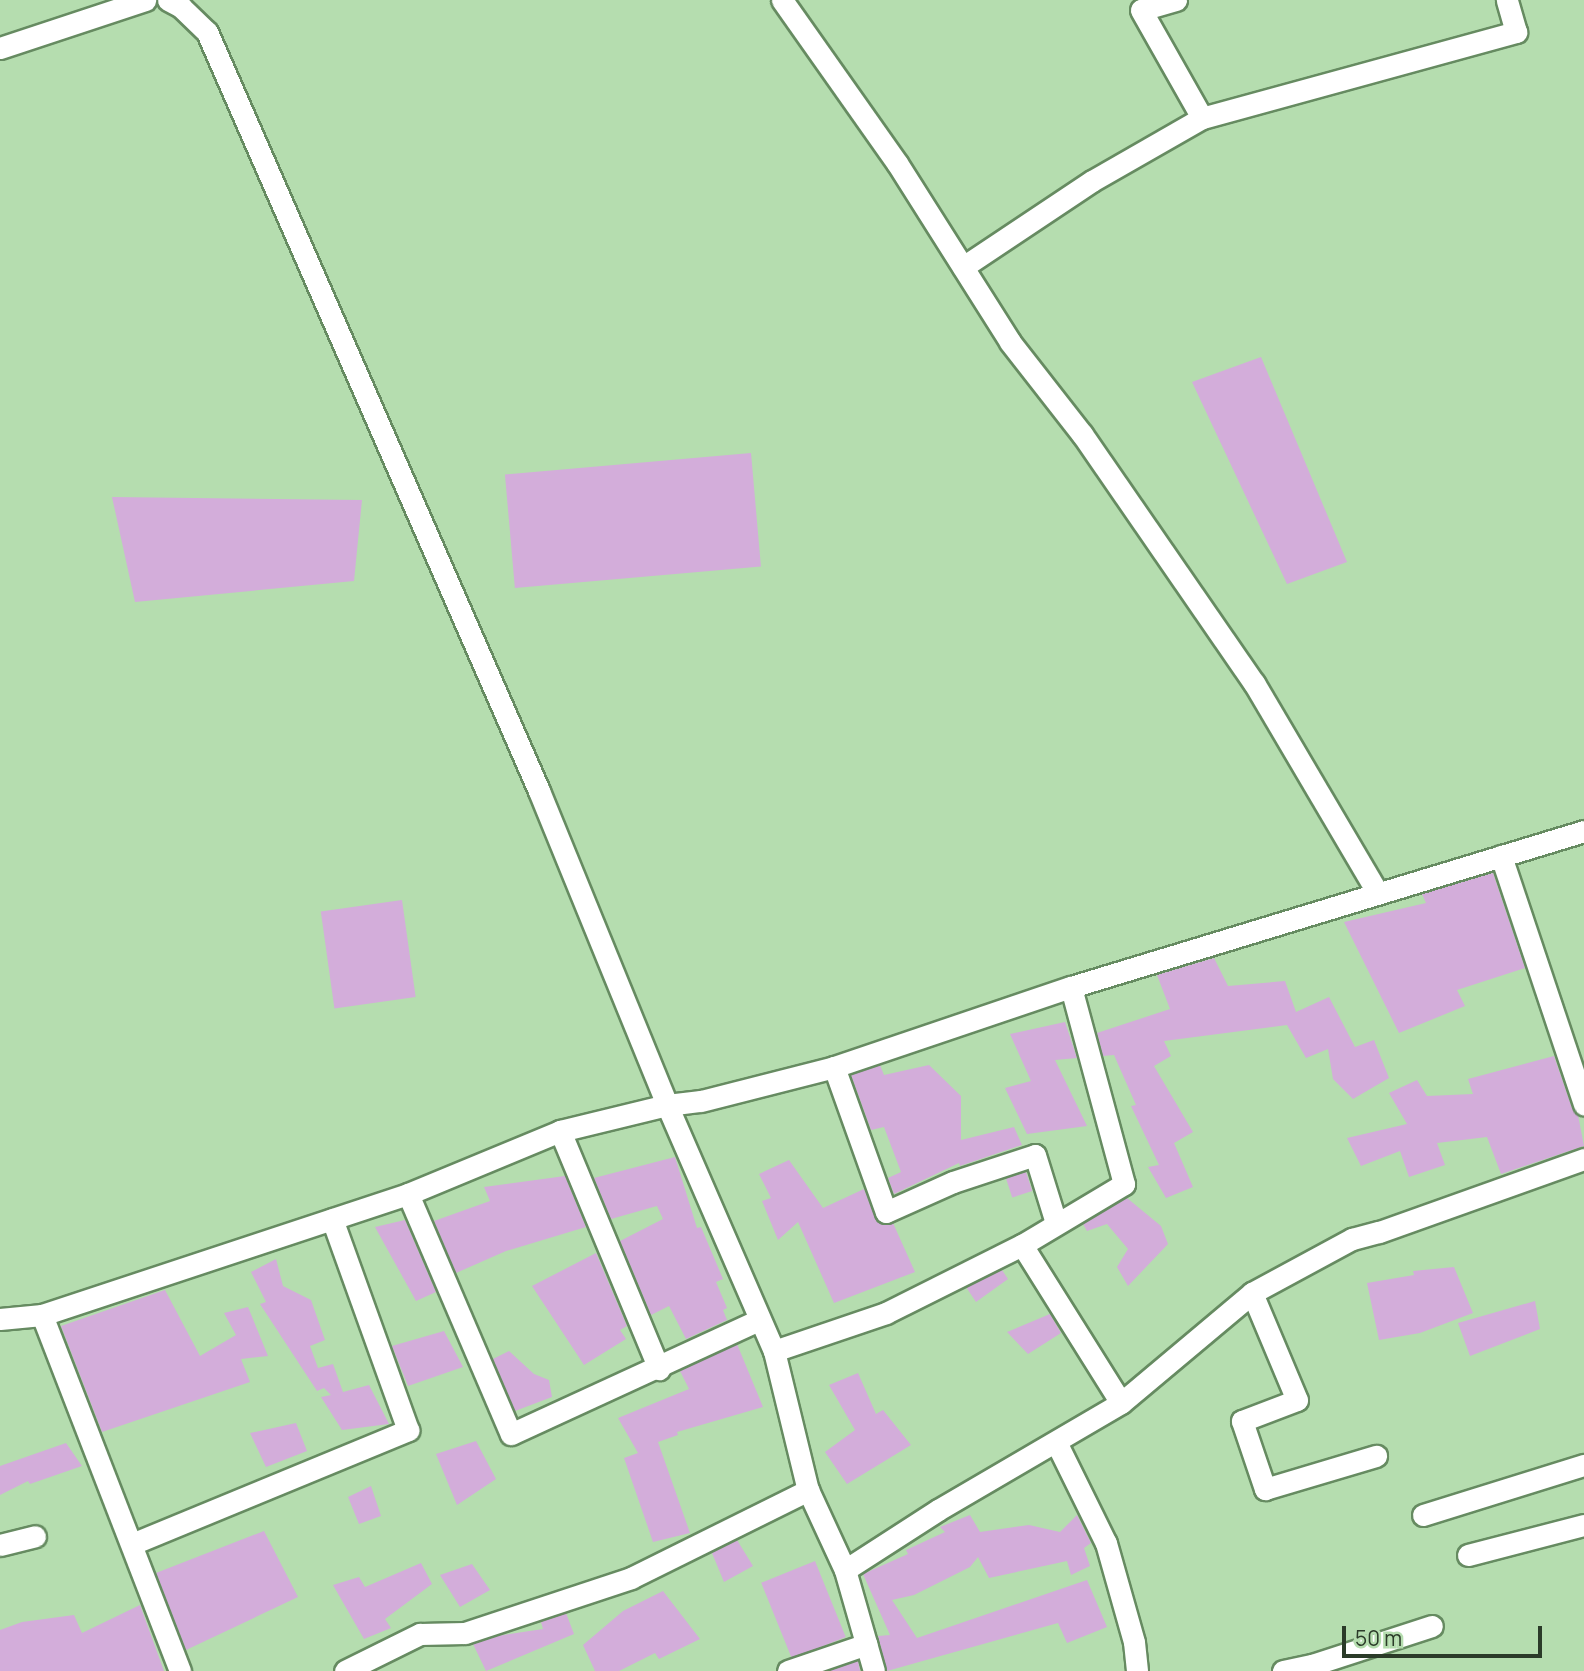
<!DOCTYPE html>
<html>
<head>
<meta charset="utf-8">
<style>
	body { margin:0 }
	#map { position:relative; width:1584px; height:1671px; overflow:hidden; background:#b5ddaf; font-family:Manrope,sans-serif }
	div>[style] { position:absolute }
	.building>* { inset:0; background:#d3adda; transform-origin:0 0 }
	.roads { filter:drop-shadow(2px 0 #668b61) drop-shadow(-2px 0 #668b61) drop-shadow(0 2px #668b61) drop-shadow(0 -2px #668b61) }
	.minor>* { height:21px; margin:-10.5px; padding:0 10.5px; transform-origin:10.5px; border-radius:10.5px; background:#fff }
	span { translate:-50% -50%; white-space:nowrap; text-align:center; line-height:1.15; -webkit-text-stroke:6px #b5ddaf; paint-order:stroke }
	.scale { position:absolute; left:1342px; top:1626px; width:200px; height:32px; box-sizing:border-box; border:4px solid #2b3b29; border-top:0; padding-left:9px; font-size:21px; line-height:24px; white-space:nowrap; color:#2b3b29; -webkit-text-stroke:5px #b5ddaf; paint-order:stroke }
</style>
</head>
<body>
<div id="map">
	<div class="building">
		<i style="clip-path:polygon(1261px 357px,1347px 562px,1287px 584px,1192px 382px)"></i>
		<i style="left:751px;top:453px;width:114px;height:247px;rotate:85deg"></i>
		<i style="clip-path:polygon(112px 497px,362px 500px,354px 581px,135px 602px)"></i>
		<i style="clip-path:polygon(1493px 873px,1525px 968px,1457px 990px,1465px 1006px,1399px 1033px,1344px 922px,1426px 903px,1422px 894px)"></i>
		<i style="left:402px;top:900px;width:98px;height:82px;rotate:82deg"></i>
		<i style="clip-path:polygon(1214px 958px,1228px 986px,1285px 981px,1296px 1012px,1329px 997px,1355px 1047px,1374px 1040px,1389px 1078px,1353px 1099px,1333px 1079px,1328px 1049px,1306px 1058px,1287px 1025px,1164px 1041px,1171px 1056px,1154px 1066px,1193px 1132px,1174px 1143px,1193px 1187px,1166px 1198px,1148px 1167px,1159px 1165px,1131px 1106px,1136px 1105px,1114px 1055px,1103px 1056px,1097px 1033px,1170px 1009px,1157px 975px)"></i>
		<i style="clip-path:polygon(1065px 1022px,1077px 1058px,1055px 1060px,1087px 1126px,1027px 1134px,1005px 1088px,1031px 1081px,1010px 1034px)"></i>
		<i style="clip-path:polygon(1554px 1056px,1572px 1108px,1578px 1115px,1584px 1146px,1501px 1174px,1487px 1137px,1437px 1143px,1445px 1165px,1409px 1177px,1400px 1151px,1361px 1166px,1347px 1138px,1407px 1124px,1389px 1093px,1417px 1080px,1427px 1096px,1473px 1094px,1468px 1079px)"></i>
		<i style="clip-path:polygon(880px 1065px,884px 1075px,929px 1065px,961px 1096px,961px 1140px,1014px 1127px,1022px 1145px,960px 1166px,959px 1163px,894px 1194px,888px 1178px,901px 1172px,884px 1127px,871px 1130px,851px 1075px)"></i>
		<i style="clip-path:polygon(675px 1157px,697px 1228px,701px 1227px,723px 1279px,716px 1282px,727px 1308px,723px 1310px,727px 1320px,686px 1339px,669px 1306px,651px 1315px,620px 1241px,663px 1219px,657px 1206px,611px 1219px,594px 1178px)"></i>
		<i style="clip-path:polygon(789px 1160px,823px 1208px,864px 1189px,877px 1222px,885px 1225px,893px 1223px,915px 1272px,834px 1303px,798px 1222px,778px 1240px,762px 1201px,771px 1198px,759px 1174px)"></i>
		<i style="left:1026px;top:1172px;width:20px;height:21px;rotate:72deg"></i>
		<i style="clip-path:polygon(565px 1176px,586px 1227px,506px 1251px,456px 1273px,434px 1221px,490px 1201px,484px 1187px)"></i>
		<i style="clip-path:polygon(1127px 1198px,1161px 1226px,1168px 1244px,1128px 1286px,1117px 1267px,1128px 1249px,1107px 1224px,1087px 1231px,1083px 1224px)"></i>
		<i style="clip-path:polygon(405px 1220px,436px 1292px,416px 1301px,375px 1227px)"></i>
		<i style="clip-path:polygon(596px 1253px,627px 1326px,620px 1330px,626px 1339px,584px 1365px,532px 1286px)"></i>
		<i style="clip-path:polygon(276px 1259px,283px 1286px,311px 1300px,325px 1340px,310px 1346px,318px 1368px,333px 1364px,343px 1392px,369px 1385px,389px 1424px,342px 1430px,321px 1397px,331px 1395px,324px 1388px,317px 1391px,260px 1304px,266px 1302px,251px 1272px)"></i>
		<i style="clip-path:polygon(1454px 1267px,1473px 1313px,1420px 1333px,1379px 1340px,1367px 1283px,1414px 1275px,1413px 1271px)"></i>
		<i style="clip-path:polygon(1002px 1270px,1008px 1279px,976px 1302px,966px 1287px)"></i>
		<i style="clip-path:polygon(165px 1290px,200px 1356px,236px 1335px,224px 1313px,248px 1307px,268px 1356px,241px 1359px,250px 1382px,102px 1432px,61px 1326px)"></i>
		<i style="clip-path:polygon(1535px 1301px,1540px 1329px,1470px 1356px,1458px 1323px)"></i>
		<i style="clip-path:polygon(1050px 1314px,1061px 1333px,1028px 1354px,1007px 1332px)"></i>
		<i style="clip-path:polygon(444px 1331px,463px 1367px,408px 1386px,392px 1346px)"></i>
		<i style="clip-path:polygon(737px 1344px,763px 1407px,677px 1432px,678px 1435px,658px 1442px,690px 1533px,653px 1542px,624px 1458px,638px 1453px,618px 1418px,689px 1389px,680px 1371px)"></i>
		<i style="clip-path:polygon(509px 1351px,534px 1374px,549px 1380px,552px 1397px,515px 1411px,493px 1359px)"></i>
		<i style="clip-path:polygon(858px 1373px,876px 1414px,883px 1410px,911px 1445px,847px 1484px,825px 1452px,855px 1430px,829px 1385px)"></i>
		<i style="clip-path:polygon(296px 1423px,307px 1451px,266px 1467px,250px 1433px)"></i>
		<i style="clip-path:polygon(476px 1441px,496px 1479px,457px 1505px,436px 1454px)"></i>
		<i style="clip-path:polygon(66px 1443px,82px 1466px,30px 1484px,28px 1481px,0 1495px,0 1466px)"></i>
		<i style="clip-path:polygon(371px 1486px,381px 1516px,359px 1524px,348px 1497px)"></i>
		<i style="clip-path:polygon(970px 1515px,980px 1532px,1029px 1525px,1060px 1532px,1077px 1515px,1091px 1543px,1084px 1548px,1090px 1566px,1071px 1575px,1067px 1561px,989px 1578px,978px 1557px,970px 1567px,914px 1595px,892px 1600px,917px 1638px,1087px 1580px,1107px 1627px,1067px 1643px,1058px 1623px,887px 1671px,878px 1636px,890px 1635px,863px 1574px,908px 1554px,906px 1550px,945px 1532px,940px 1527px)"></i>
		<i style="clip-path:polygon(264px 1531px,298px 1597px,186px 1650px,156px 1573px)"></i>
		<i style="clip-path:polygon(737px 1540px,753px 1566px,724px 1582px,712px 1553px)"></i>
		<i style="left:815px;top:1561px;width:82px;height:58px;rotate:68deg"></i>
		<i style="clip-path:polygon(421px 1563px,432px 1584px,385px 1619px,391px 1628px,364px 1639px,333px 1585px,359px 1577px,365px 1587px)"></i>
		<i style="clip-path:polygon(472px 1564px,490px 1590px,460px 1607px,440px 1575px)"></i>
		<i style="clip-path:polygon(663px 1591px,700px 1639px,659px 1659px,655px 1653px,619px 1671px,595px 1671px,583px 1645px,623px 1611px)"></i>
		<i style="clip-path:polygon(140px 1605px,164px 1671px,0 1671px,0 1630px,22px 1622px,74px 1615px,82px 1633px)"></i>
		<i style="clip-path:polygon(566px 1613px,574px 1634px,486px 1671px,473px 1644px,497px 1636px,543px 1629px,541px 1622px)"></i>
		<i style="clip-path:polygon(858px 1661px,860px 1671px,829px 1671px)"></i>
	</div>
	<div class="roads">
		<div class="minor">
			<i style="left:168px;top:0;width:15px;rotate:28deg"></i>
			<i style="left:181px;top:7px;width:36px;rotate:44deg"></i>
			<i style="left:207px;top:32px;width:828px;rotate:66.37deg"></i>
			<i style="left:539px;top:791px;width:339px;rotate:67.8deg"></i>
			<i style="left:667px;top:1105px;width:268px;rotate:66.5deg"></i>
			<i style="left:774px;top:1351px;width:143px;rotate:76.3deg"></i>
			<i style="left:808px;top:1490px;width:88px;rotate:65.2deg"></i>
			<i style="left:845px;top:1570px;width:105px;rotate:74deg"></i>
			<i style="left:782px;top:0;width:199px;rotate:54.8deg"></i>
			<i style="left:897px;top:163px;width:212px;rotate:57.7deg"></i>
			<i style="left:1010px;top:342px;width:117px;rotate:52deg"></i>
			<i style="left:1082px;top:434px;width:303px;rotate:55.4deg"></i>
			<i style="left:1254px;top:683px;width:243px;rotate:59.5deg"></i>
			<i style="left:1176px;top:0;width:36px;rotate:164deg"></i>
			<i style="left:1141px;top:10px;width:124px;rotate:60.5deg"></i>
			<i style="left:0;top:48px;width:153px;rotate:-18.3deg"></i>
			<i style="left:963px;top:267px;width:155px;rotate:-33.7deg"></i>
			<i style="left:1092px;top:181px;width:127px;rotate:-29.8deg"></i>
			<i style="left:1202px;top:118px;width:326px;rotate:-15.3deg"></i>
			<i style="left:1516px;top:32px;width:33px;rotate:-106deg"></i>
			<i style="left:1501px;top:856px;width:262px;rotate:71.5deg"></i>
			<i style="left:834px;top:1067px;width:154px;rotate:70.3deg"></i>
			<i style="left:886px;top:1212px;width:73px;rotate:-24.1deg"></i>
			<i style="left:953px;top:1182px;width:86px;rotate:-18.2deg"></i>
			<i style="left:1035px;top:1155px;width:71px;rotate:72.8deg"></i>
			<i style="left:560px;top:1131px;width:258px;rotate:67.4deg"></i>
			<i style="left:408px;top:1194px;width:261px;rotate:66.8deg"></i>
			<i style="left:511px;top:1434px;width:273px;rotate:-24.7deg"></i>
			<i style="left:1022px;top:1245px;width:186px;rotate:57.9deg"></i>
			<i style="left:1252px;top:1293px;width:116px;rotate:67.2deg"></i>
			<i style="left:1297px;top:1400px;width:59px;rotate:159.1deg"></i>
			<i style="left:1242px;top:1421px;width:72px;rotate:71.3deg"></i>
			<i style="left:1265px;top:1489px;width:116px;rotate:-16.6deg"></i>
			<i style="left:42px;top:1315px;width:382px;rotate:68.8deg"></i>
			<i style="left:0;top:1319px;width:42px;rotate:-5.4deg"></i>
			<i style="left:42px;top:1315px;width:385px;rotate:-18.3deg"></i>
			<i style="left:408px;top:1194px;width:165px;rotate:-22.5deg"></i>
			<i style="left:560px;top:1131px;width:110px;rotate:-13.7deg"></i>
			<i style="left:667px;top:1105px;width:34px;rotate:-7deg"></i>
			<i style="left:701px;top:1101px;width:137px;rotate:-14.3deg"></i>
			<i style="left:834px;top:1067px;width:250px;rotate:-18.7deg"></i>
			<i style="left:1071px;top:987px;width:536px;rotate:-16.91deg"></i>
			<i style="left:774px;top:1351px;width:118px;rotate:-18.7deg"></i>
			<i style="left:886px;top:1313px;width:152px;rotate:-26.6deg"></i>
			<i style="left:1022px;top:1245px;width:119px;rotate:-30.9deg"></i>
			<i style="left:1124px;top:1184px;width:204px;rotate:-105.1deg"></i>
			<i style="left:1056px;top:1442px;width:113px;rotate:63.7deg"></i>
			<i style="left:1106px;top:1543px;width:103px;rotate:74.2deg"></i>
			<i style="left:1134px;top:1642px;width:29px;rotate:84deg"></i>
			<i style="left:1423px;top:1515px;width:169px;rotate:-17.3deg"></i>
			<i style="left:132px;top:1544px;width:299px;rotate:-22.4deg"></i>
			<i style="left:408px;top:1430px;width:224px;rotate:-109.8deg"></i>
			<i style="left:0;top:1545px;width:36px;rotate:-14deg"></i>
			<i style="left:1468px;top:1555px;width:120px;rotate:-14.5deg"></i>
			<i style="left:845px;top:1570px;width:111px;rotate:-32.8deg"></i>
			<i style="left:938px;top:1510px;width:212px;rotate:-30.3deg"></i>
			<i style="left:1121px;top:1403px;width:171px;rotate:-40deg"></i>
			<i style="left:1252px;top:1293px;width:114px;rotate:-28.4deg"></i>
			<i style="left:1352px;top:1239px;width:28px;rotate:-15deg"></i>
			<i style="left:1379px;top:1232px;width:218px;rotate:-19.6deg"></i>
			<i style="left:345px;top:1671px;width:84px;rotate:-26.3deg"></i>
			<i style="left:420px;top:1634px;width:45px;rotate:-1.3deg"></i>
			<i style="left:465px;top:1633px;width:175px;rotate:-18.3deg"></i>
			<i style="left:631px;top:1578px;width:198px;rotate:-26.4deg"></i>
			<i style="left:788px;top:1671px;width:83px;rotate:-18.9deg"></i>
			<i style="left:1283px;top:1671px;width:30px;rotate:-12deg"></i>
			<i style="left:1312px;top:1665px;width:126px;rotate:-18deg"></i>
		</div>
	</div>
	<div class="scale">50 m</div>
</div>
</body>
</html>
